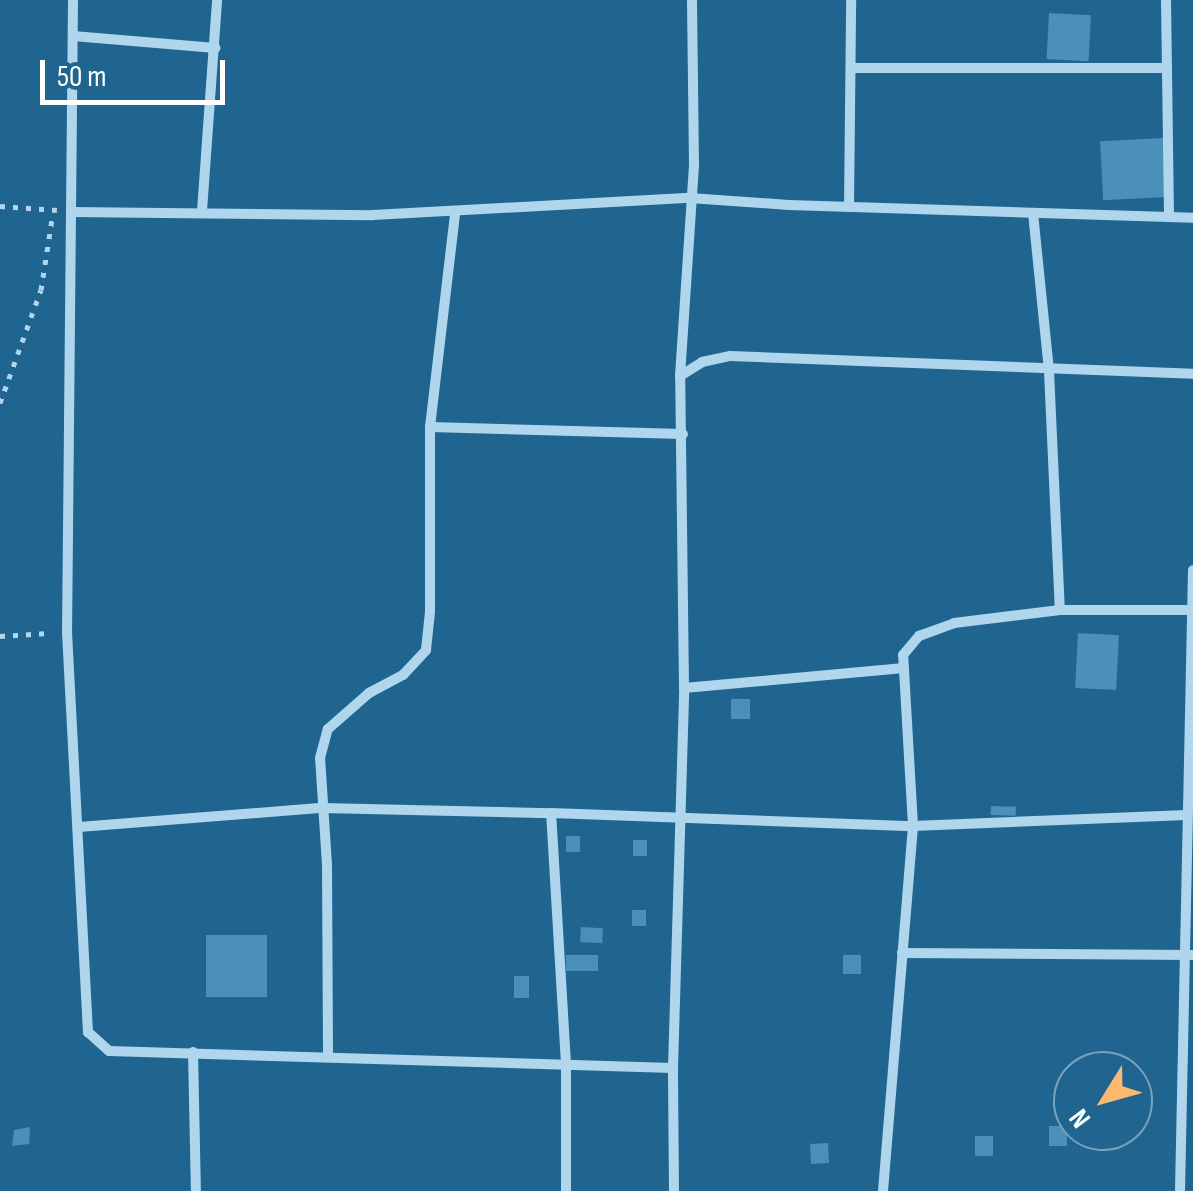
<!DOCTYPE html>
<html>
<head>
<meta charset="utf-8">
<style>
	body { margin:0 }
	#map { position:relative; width:1193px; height:1191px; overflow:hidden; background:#1f6590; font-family:"Sofia Sans Condensed",sans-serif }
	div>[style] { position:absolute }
	.building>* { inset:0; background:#4b90b8; transform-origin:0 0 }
	.path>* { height:5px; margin-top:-2.5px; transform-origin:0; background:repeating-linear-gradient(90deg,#afd6ed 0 5px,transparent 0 13px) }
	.street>* { height:10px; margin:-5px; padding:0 5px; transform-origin:5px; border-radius:5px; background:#afd6ed }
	span { translate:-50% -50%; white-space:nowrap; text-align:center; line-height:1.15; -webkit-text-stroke:8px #1f6590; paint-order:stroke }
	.north { position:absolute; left:1053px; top:1051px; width:100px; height:100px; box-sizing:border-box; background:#1f6590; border:2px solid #79a3bc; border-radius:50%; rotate:233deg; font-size:28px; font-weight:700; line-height:40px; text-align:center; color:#fff }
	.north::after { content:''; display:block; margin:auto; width:35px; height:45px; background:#fbb96f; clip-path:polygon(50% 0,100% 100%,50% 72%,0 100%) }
	.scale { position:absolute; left:40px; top:60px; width:185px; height:45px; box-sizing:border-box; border:5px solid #fff; border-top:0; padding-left:12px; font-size:30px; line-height:35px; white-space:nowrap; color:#fff; -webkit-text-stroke:8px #1f6590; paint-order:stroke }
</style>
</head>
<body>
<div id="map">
	<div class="building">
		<i style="left:1049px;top:13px;width:42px;height:46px;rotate:3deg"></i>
		<i style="left:1163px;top:138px;width:59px;height:63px;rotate:87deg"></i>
		<i style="left:1078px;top:633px;width:41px;height:55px;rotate:3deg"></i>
		<i style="left:750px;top:699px;width:20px;height:19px;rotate:90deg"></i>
		<i style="left:991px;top:806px;width:25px;height:9px;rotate:2deg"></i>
		<i style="left:566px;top:836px;width:14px;height:16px"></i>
		<i style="left:633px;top:840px;width:14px;height:16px"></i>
		<i style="left:632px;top:910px;width:14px;height:16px"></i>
		<i style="left:581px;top:927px;width:22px;height:15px;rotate:3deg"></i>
		<i style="left:206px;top:935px;width:61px;height:62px"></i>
		<i style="left:566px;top:955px;width:32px;height:16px"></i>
		<i style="left:843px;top:955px;width:18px;height:19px"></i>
		<i style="left:514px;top:976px;width:15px;height:22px"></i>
		<i style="left:1067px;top:1126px;width:20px;height:18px;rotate:90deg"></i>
		<i style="clip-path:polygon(30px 1127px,29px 1144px,12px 1146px,14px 1130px)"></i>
		<i style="left:975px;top:1136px;width:18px;height:20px"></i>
		<i style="left:828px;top:1143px;width:20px;height:18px;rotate:87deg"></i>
	</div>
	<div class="path">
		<i style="left:0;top:206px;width:57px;rotate:4deg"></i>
		<i style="left:0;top:403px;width:120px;rotate:-70.1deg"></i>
		<i style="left:41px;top:290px;width:72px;rotate:-81.2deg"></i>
		<i style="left:0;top:636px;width:49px;rotate:-3.5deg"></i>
	</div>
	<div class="street">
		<i style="left:73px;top:0;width:632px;rotate:90.54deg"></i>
		<i style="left:67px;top:632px;width:401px;rotate:87deg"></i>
		<i style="left:88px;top:1032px;width:28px;rotate:42deg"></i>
		<i style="left:109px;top:1051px;width:564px;rotate:1.73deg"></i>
		<i style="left:1166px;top:0;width:216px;rotate:89.2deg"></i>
		<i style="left:73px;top:36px;width:143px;rotate:4.8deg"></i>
		<i style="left:852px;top:68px;width:315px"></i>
		<i style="left:849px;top:207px;width:207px;rotate:-89.4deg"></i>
		<i style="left:202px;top:211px;width:212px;rotate:-85.9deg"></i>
		<i style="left:71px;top:212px;width:302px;rotate:0.6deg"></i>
		<i style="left:373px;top:215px;width:317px;rotate:-3.1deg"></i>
		<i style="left:690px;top:198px;width:99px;rotate:4deg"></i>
		<i style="left:789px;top:205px;width:404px;rotate:1.8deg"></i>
		<i style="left:1033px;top:213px;width:159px;rotate:84.2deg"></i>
		<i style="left:1049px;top:371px;width:239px;rotate:87.4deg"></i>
		<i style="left:680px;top:376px;width:211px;rotate:-86.2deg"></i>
		<i style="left:694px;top:165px;width:165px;rotate:-90.7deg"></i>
		<i style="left:430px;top:427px;width:253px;rotate:1.6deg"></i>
		<i style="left:684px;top:688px;width:221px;rotate:-5.2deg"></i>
		<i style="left:79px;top:827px;width:244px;rotate:-4.5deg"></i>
		<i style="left:322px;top:808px;width:229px;rotate:1.3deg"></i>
		<i style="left:902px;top:953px;width:291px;rotate:0.4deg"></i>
		<i style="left:193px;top:1052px;width:139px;rotate:88.8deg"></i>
		<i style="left:328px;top:1054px;width:189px;rotate:-90.3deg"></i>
		<i style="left:327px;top:865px;width:107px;rotate:-93.7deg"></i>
		<i style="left:320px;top:758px;width:30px;rotate:-75deg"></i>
		<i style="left:328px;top:729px;width:55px;rotate:-41.3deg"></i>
		<i style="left:369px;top:693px;width:38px;rotate:-28deg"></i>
		<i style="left:403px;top:675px;width:34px;rotate:-47deg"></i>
		<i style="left:426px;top:650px;width:39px;rotate:-84deg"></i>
		<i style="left:430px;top:611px;width:184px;rotate:-90deg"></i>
		<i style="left:430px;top:427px;width:215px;rotate:-83.3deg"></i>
		<i style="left:566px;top:1191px;width:127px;rotate:-90deg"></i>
		<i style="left:566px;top:1064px;width:251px;rotate:-93.4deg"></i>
		<i style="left:551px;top:813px;width:362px;rotate:2.1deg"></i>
		<i style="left:913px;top:826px;width:274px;rotate:-2.3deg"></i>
		<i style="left:674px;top:1191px;width:123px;rotate:-90.5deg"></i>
		<i style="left:673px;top:1068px;width:380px;rotate:-88.3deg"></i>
		<i style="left:684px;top:688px;width:312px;rotate:-90.7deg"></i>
		<i style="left:680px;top:376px;width:26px;rotate:-32deg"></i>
		<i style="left:702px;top:362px;width:29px;rotate:-12deg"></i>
		<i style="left:730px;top:356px;width:463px;rotate:2.2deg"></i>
		<i style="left:883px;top:1191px;width:366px;rotate:-85.3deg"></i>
		<i style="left:913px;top:826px;width:171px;rotate:-93.3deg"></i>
		<i style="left:903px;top:655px;width:25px;rotate:-50deg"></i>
		<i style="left:919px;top:636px;width:37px;rotate:-20deg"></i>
		<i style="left:954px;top:623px;width:107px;rotate:-7deg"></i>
		<i style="left:1060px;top:610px;width:131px"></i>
		<i style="left:1180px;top:1191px;width:621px;rotate:-88.8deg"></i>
	</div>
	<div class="north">N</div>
	<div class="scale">50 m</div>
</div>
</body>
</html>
